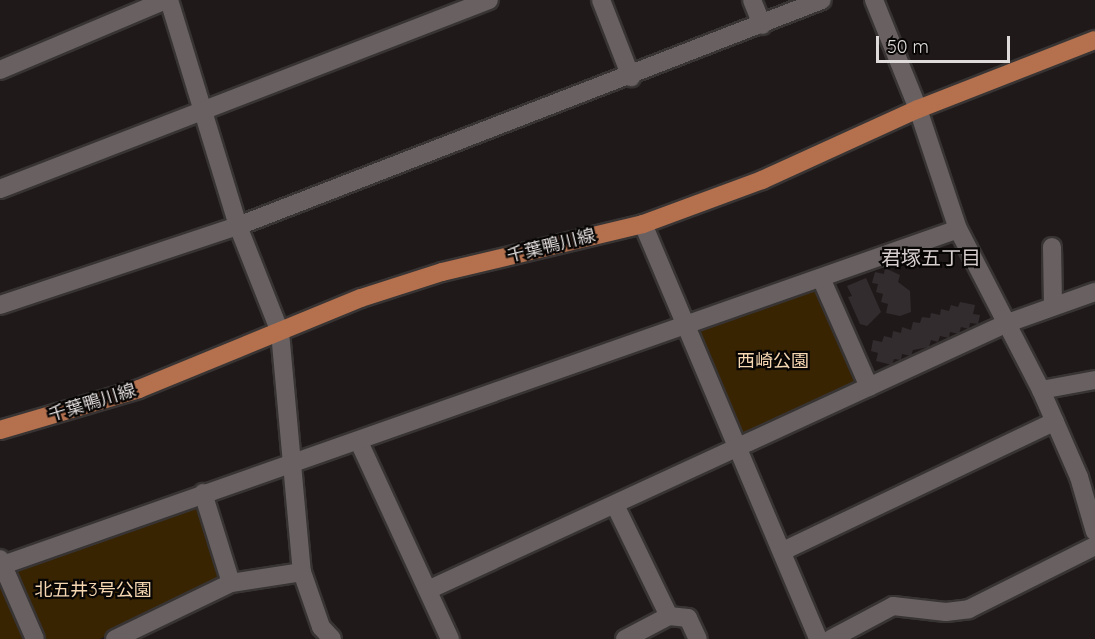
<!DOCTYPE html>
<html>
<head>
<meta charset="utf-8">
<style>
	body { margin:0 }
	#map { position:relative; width:1095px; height:639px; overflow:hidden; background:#201919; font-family:Quicksand,"Noto Sans JP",sans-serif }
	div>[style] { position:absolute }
	.green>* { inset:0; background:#392402; transform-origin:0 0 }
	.building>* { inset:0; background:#332c2f }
	.roads { filter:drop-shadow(2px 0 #383434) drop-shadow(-2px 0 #383434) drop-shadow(0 2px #383434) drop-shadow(0 -2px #383434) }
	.minor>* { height:18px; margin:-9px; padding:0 9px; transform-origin:9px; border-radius:9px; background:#696161 }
	.major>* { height:18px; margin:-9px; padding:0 9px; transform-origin:9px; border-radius:9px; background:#b5714e }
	span { translate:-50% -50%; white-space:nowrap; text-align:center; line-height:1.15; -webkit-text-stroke:4.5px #080505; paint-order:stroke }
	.street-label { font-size:18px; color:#dfdbda }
	.park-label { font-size:18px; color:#f5d7b2 }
	.neighbourhood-label { font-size:20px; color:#d6cdcd }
	.scale { position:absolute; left:876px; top:36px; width:134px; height:27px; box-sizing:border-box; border:3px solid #dfdbda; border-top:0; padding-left:8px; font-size:18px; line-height:21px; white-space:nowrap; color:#dfdbda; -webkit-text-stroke:4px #080505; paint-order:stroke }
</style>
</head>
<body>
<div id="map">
	<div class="green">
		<i style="left:821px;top:278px;width:119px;height:141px;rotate:66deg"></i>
		<i style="clip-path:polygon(193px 504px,201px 507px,222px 572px,220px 579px,100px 639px,40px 639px,15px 577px,16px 569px)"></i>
		<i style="clip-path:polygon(0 577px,27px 639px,0 639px)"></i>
	</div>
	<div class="building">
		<i style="clip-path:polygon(885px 268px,900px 275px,898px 282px,910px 291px,911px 312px,900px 316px,886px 313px,888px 304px,881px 302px,883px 294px,876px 292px,878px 284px,872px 283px,875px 272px,884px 274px)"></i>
		<i style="clip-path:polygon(866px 278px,881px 312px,867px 326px,860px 324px,848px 297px,852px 296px,847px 286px)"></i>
		<i style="clip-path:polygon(960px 302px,975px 305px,973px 314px,980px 315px,978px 324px,970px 323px,969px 329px,961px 327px,959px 334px,950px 332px,949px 338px,940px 336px,938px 342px,931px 340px,929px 347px,913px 350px,911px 356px,902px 354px,901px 360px,894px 359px,892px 365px,876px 361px,878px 353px,871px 351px,873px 340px,882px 342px,884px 336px,892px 338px,893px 331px,901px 333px,902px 327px,911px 330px,913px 322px,920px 323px,922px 317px,930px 318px,931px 313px,940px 315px,941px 309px,949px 311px,951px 305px,958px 307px)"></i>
	</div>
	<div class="roads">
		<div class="minor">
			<i style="left:169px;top:0;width:236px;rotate:73deg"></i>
			<i style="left:238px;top:226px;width:114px;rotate:68.4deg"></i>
			<i style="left:280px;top:332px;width:241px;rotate:84.8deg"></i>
			<i style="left:302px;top:572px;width:58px;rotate:70.9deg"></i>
			<i style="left:321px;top:627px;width:16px;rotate:47deg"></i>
			<i style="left:601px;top:0;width:83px;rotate:68.7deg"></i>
			<i style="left:752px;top:0;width:27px;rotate:68deg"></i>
			<i style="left:874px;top:0;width:118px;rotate:68deg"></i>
			<i style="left:918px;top:109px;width:126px;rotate:71.6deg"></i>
			<i style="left:958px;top:229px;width:181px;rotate:62.7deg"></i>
			<i style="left:1041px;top:390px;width:95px;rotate:66.4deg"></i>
			<i style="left:1079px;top:477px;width:57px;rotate:73.8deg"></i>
			<i style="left:0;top:70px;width:180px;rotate:-22.9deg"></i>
			<i style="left:0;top:189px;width:524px;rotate:-21.13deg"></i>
			<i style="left:643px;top:224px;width:450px;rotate:67.1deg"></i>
			<i style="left:1052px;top:247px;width:59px;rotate:89deg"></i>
			<i style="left:821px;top:278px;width:119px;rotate:66.2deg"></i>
			<i style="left:0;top:305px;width:251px;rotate:-18.4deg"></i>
			<i style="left:238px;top:226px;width:626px;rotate:-21.16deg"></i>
			<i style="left:1041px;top:390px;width:55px;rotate:-10.5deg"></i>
			<i style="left:359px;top:442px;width:217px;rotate:65.2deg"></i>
			<i style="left:203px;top:493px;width:94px;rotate:72.7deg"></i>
			<i style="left:615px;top:505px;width:123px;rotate:64.1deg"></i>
			<i style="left:669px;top:616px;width:19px;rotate:6deg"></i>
			<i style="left:688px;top:618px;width:23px;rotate:65deg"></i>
			<i style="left:783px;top:551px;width:301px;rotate:-25.5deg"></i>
			<i style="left:0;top:559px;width:87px;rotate:66.4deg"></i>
			<i style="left:3px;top:565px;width:1012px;rotate:-19.38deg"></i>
			<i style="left:428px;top:590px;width:635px;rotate:-24.75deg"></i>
			<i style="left:1005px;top:324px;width:96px;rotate:-19.6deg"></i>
			<i style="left:115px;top:639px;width:129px;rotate:-25.8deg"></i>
			<i style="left:231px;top:583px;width:72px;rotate:-8.8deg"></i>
			<i style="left:625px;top:639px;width:50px;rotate:-27.6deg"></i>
			<i style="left:831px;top:639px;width:70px;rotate:-28deg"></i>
			<i style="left:893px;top:606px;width:53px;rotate:6.5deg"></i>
			<i style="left:946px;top:612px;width:23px;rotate:-7deg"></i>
			<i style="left:969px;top:609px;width:141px;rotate:-26.6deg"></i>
		</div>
		<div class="major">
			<i style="left:0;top:430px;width:145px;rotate:-16.4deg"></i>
			<i style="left:139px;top:389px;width:240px;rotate:-22.3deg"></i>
			<i style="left:361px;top:298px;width:85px;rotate:-17.8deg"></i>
			<i style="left:442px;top:272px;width:207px;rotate:-13.4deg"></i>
			<i style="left:643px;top:224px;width:127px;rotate:-20.3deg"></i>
			<i style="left:762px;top:180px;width:171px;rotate:-24.5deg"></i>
			<i style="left:918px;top:109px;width:190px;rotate:-21.3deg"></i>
		</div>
	</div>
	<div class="street-label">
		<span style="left:551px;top:246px;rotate:-14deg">千葉鴨川線</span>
		<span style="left:92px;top:403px;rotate:-17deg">千葉鴨川線</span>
	</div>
	<div class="park-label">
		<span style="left:773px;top:361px">西崎公園</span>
		<span style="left:93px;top:590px">北五井3号公園</span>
	</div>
	<div class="neighbourhood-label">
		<span style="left:931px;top:257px">君塚五丁目</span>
	</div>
	<div class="scale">50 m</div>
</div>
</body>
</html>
